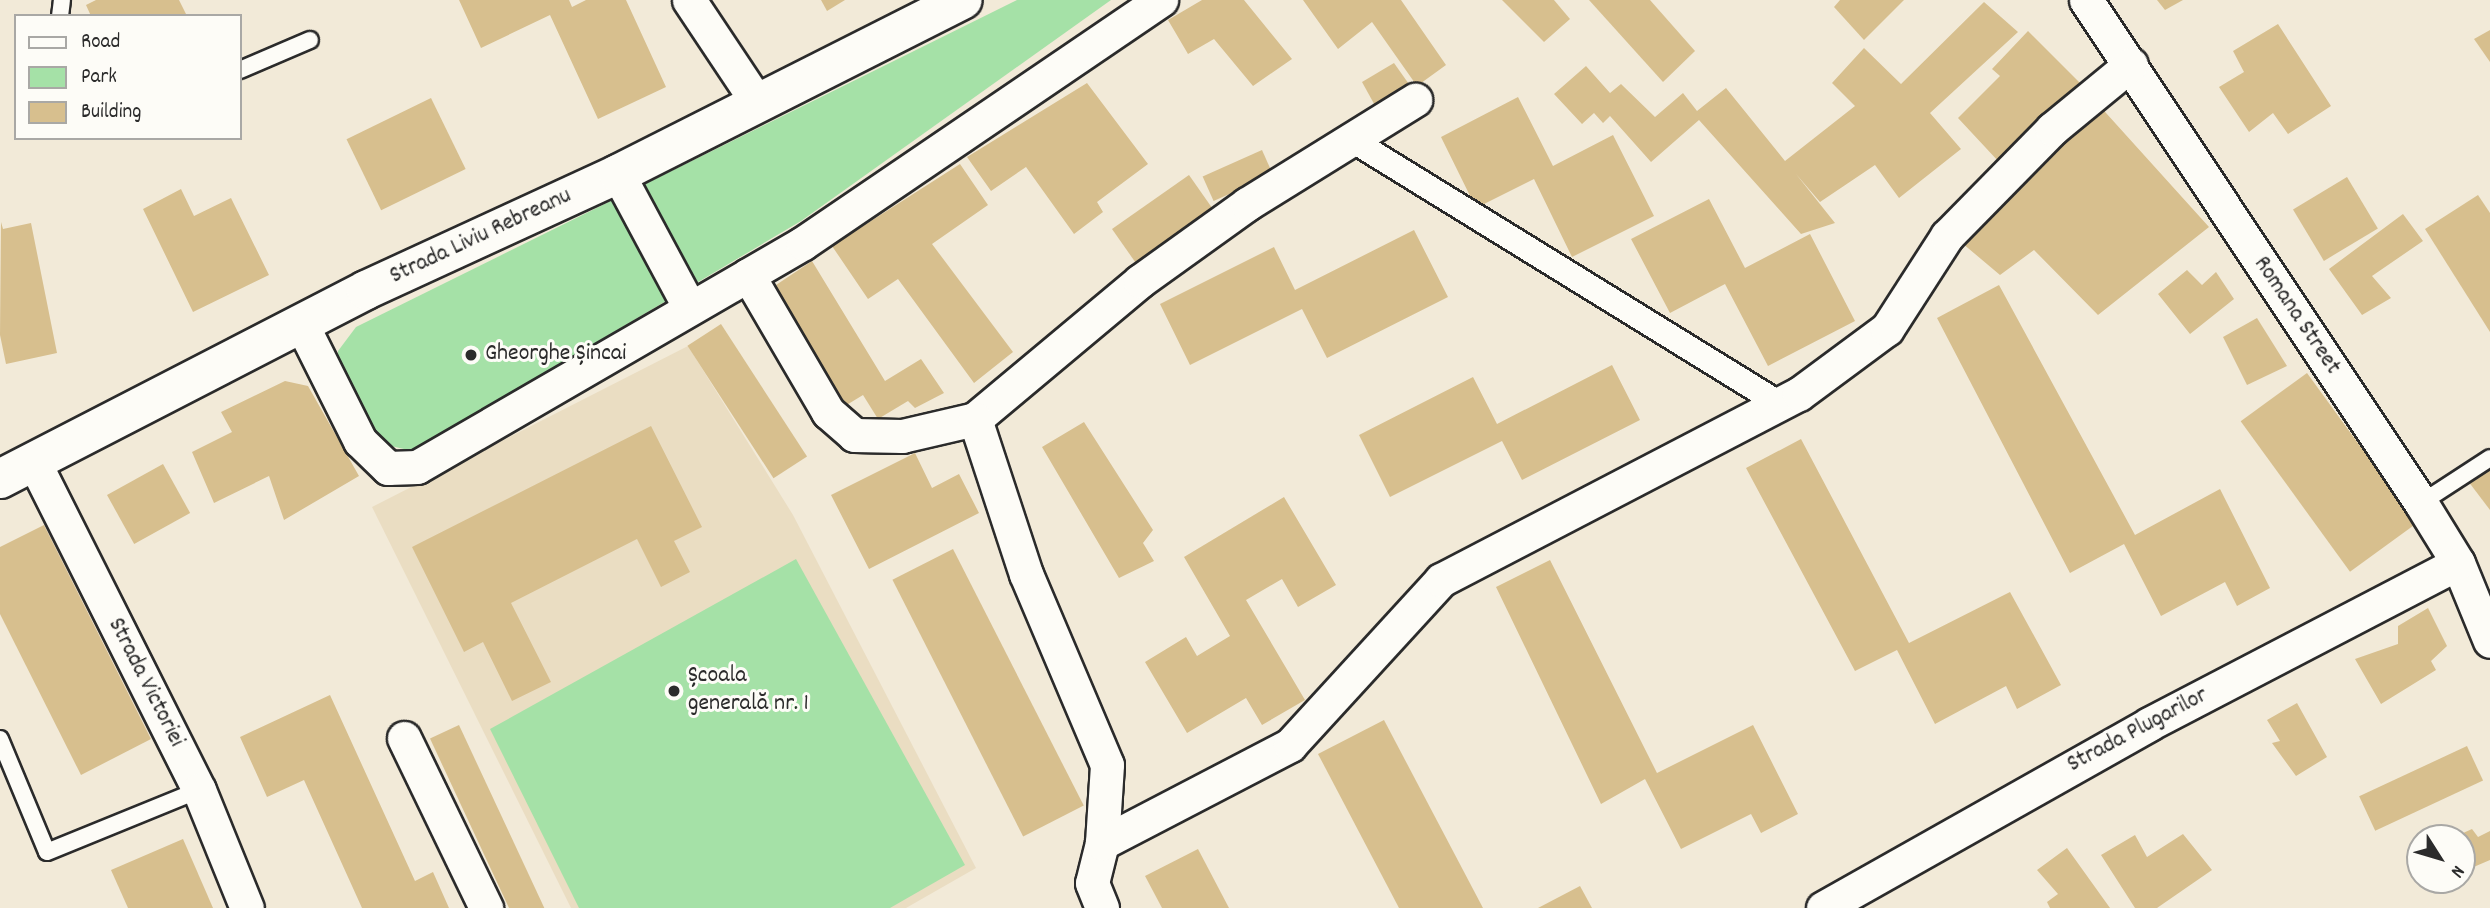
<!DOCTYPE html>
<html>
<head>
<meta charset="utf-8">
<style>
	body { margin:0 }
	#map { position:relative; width:2490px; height:908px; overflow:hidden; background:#f2ead8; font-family:Dekko,sans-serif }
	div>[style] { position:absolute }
	.built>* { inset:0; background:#eaddc2 }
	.green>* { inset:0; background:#a5e1a7 }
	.building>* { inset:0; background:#d7bf8e; transform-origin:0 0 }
	.roads { filter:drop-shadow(2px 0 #2b2b2b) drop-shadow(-2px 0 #2b2b2b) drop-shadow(0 2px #2b2b2b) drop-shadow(0 -2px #2b2b2b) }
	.service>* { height:16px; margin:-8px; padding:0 8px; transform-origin:8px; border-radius:8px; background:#fdfcf7 }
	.pedestrian>* { height:24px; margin:-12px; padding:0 12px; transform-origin:12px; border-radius:12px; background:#fdfcf7 }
	.minor>* { height:33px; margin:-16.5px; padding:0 16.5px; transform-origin:16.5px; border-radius:16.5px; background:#fdfcf7 }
	.secondary>* { height:38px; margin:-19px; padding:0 19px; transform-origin:19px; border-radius:19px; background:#fdfcf7 }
	.dots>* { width:19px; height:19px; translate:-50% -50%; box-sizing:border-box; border:4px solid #fdfcf7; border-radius:50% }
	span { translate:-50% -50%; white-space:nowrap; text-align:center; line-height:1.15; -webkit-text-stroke:6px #fdfcf7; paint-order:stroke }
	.street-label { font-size:24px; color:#2b2b2b }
	.poi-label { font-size:24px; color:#2b2b2b }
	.left { translate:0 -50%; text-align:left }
	.legend { position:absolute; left:14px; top:14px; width:228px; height:126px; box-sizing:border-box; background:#fdfcf7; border:2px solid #a9a8a5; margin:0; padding:9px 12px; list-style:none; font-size:21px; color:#2b2b2b }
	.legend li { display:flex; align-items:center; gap:14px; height:35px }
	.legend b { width:35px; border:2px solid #a9a8a5 }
	.north { position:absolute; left:2406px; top:824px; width:70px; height:70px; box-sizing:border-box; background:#fdfcf7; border:2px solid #a9a8a5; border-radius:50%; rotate:127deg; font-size:19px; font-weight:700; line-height:28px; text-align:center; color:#2b2b2b }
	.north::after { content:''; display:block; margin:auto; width:24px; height:32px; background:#2b2b2b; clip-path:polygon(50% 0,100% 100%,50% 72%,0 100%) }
</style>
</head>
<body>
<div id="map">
	<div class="built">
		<i style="clip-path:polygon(688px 346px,793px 515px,976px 868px,906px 908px,571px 908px,372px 507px)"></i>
	</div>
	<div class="green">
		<i style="clip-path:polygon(1017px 0,1111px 0,801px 221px,413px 451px,382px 444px,350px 408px,337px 366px,338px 351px,356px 327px)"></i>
		<i style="clip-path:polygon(796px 559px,965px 865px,890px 908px,579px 908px,490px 729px)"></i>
	</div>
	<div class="building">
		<i style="clip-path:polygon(96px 0,179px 0,187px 16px,91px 16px,86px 5px)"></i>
		<i style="clip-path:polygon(459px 0,569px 0,572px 7px,586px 0,626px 0,666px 87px,598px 119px,550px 15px,481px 48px)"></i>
		<i style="clip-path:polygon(821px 0,845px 0,827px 11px)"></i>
		<i style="clip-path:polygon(1202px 0,1244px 0,1292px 59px,1253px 86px,1214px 39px,1188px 54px,1168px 20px)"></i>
		<i style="clip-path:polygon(1303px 0,1401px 0,1446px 65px,1417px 86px,1372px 22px,1338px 49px)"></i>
		<i style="clip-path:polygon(1502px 0,1554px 0,1570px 19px,1544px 42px)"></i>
		<i style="clip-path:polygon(1589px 0,1650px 0,1695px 51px,1663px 82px)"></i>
		<i style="clip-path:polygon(1840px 0,1904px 0,1864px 40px,1834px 7px)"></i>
		<i style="clip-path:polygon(2157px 0,2183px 0,2165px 10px)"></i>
		<i style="clip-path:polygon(1984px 2px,2018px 32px,1930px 113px,1961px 149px,1899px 198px,1875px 165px,1820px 202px,1796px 174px,1835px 223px,1801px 234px,1699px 120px,1651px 162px,1610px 116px,1603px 123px,1594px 113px,1582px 124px,1554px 94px,1586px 66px,1610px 93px,1621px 84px,1655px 117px,1683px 93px,1697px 111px,1726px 88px,1785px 161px,1855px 106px,1832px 83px,1864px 48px,1901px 84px)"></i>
		<i style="clip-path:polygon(2278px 24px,2331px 106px,2288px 134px,2273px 113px,2249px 132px,2219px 87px,2244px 72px,2233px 51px)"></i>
		<i style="clip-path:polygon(2490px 30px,2490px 62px,2474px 39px)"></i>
		<i style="clip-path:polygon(2028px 31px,2082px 85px,1999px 162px,1958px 118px,2000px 76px,1992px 69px)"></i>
		<i style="clip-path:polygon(1394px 63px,1411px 87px,1378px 111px,1362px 82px)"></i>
		<i style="clip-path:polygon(1087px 83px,1148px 164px,1097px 202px,1103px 212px,1074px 234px,1026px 167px,991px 191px,967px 157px)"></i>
		<i style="clip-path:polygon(1518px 97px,1553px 166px,1613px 135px,1654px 216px,1572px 257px,1534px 179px,1476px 208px,1441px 137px)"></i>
		<i style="left:431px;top:98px;width:79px;height:94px;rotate:64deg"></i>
		<i style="clip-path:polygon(2097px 103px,2209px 227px,2098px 315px,2034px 250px,2000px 275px,1962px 243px)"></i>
		<i style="left:1262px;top:150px;width:27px;height:65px;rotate:66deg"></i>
		<i style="clip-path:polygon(960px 164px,988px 205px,932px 244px,1013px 352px,974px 383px,898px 279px,868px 299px,832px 246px)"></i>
		<i style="left:1189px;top:175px;width:44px;height:94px;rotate:55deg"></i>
		<i style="left:2347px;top:177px;width:60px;height:63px;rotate:59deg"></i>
		<i style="clip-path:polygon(181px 189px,194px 216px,231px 198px,269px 275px,193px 312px,143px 209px)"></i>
		<i style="clip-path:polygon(2478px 195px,2490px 213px,2490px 332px,2425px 229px)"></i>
		<i style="clip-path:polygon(1709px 199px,1745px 268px,1810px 234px,1855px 321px,1768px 366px,1725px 284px,1670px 313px,1631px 239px)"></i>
		<i style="clip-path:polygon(2403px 214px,2423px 241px,2372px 276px,2391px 298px,2362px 315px,2329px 269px)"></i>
		<i style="clip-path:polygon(1px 222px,3px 229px,31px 223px,57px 353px,6px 364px,0 335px)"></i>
		<i style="clip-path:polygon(1414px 230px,1448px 297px,1327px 358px,1302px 309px,1190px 365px,1160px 304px,1274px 247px,1295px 290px)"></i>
		<i style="clip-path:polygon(812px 261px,885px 381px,921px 359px,944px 393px,915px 408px,908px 401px,878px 419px,863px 395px,840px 409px,770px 289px)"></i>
		<i style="clip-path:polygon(2187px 270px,2202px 285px,2216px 272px,2234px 299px,2190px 334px,2158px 294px)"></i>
		<i style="clip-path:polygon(1999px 285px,2135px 535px,2220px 489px,2270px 588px,2237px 606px,2225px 582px,2161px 616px,2124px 544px,2070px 573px,1937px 318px)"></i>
		<i style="clip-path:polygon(2257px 318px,2287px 366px,2247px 385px,2223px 337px)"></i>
		<i style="left:721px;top:324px;width:158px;height:40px;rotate:57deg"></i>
		<i style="clip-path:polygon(1612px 365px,1640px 420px,1522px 480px,1502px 441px,1390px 497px,1359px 435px,1473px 377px,1497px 424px)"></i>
		<i style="left:2307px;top:373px;width:186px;height:82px;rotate:54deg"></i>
		<i style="clip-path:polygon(285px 381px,308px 386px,359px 476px,284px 520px,269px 476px,214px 503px,192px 452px,232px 432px,221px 412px)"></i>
		<i style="clip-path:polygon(1084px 422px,1153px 530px,1143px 543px,1154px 561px,1119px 578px,1042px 447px)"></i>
		<i style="clip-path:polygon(651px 426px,702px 527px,674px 541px,690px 572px,661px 587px,637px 539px,511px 603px,551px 682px,512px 701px,483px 642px,464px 652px,412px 547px)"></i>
		<i style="clip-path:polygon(1801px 439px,1909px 643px,2010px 592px,2061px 685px,2017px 709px,2006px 686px,1935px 724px,1897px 650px,1855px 671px,1746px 468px)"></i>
		<i style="clip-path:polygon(915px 453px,932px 488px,959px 474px,979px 513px,869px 569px,831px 495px)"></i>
		<i style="left:163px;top:464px;width:56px;height:64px;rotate:61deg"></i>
		<i style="clip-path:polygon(2490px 468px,2490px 510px,2468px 481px)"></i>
		<i style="clip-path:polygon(1284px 497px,1336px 585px,1298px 607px,1282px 579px,1246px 600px,1305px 700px,1262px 725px,1246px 698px,1187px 733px,1145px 662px,1186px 637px,1197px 656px,1230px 636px,1184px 557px)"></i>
		<i style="clip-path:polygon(44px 525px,151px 739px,81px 775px,0 614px,0 547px)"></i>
		<i style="left:953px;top:549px;width:288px;height:68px;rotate:63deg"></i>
		<i style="clip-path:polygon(1550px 560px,1657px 773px,1753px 725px,1798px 814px,1761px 833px,1751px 814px,1681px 849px,1645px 779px,1601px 804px,1496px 587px)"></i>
		<i style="clip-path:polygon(2428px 608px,2447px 646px,2431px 661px,2436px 670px,2381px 704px,2355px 659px,2398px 644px,2398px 626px)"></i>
		<i style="clip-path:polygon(330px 695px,415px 881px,433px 872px,449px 908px,362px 908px,304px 780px,267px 797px,240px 737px)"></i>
		<i style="clip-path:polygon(2297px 703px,2327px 757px,2296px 776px,2272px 743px,2280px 741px,2267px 720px)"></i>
		<i style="clip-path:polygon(1384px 720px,1483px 908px,1399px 908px,1318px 754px)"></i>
		<i style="left:459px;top:725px;width:202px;height:32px;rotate:65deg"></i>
		<i style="left:2467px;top:746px;width:38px;height:119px;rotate:65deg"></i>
		<i style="clip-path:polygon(2472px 829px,2478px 837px,2490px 831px,2490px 860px,2462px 872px,2462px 838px,2452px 838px)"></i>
		<i style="clip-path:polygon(2183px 834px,2212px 870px,2157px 908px,2135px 908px,2101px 855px,2135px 835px,2147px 857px)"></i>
		<i style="clip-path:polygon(183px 839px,213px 908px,128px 908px,111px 870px)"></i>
		<i style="clip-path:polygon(2067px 848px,2110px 908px,2050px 908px,2047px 902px,2058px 894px,2037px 870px)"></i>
		<i style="clip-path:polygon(1198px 849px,1229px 908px,1162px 908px,1145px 876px)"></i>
		<i style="clip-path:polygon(1580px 886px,1592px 908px,1538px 908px)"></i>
	</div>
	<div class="roads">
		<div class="service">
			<i style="left:60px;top:16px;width:16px;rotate:-83deg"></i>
			<i style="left:240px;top:70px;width:76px;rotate:-23.2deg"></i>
			<i style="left:2421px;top:503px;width:82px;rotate:-33.1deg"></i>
			<i style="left:0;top:739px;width:122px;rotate:67.4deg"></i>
			<i style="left:47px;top:852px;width:164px;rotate:-22.2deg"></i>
		</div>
		<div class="pedestrian">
			<i style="left:1352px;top:140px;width:503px;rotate:31.67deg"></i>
		</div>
		<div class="minor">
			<i style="left:689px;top:0;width:123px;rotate:56.3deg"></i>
			<i style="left:2086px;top:0;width:604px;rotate:56.34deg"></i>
			<i style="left:2421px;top:503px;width:70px;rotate:58.3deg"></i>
			<i style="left:2458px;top:563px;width:84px;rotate:67.7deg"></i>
			<i style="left:618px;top:174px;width:152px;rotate:61.8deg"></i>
			<i style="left:748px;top:275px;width:159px;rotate:59.7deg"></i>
			<i style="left:828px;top:412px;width:35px;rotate:41deg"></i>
			<i style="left:854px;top:435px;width:48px;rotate:1.2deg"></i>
			<i style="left:902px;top:436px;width:75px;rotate:-13.1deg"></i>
			<i style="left:975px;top:419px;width:215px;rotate:-39.9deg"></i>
			<i style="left:1140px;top:281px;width:132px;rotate:-35.7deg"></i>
			<i style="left:1247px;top:204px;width:198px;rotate:-31.8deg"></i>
			<i style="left:301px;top:323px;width:132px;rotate:63.4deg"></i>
			<i style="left:360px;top:441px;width:39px;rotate:44deg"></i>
			<i style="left:388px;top:468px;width:29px;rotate:-2deg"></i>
			<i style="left:417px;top:467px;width:446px;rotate:-30.1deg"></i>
			<i style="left:803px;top:243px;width:433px;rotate:-34.2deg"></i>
			<i style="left:975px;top:419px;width:163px;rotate:71.8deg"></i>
			<i style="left:1026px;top:574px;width:207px;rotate:67deg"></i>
			<i style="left:1107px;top:765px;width:78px;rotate:93.7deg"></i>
			<i style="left:1102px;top:843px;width:41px;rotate:104deg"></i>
			<i style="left:1092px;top:883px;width:27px;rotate:68deg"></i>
			<i style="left:34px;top:462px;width:367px;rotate:63.3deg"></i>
			<i style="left:199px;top:790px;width:127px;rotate:67.9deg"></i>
			<i style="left:404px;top:738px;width:189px;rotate:64.2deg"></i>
			<i style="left:1102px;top:843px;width:212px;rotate:-27.5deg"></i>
			<i style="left:1290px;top:745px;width:224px;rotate:-47.5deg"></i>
			<i style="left:1441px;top:580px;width:403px;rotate:-27.5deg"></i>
			<i style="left:1799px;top:394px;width:109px;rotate:-36.5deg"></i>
			<i style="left:1887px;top:329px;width:111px;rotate:-57.2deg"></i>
			<i style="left:1947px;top:236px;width:150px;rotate:-45.5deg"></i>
			<i style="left:2052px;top:129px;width:102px;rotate:-39.4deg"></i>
			<i style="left:1823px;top:908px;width:374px;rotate:-29.4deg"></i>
			<i style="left:2149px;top:724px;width:348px;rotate:-27.5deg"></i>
		</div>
		<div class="secondary">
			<i style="left:0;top:479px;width:412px;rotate:-27.3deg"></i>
			<i style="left:366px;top:290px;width:277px;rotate:-24.7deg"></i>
			<i style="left:618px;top:174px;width:386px;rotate:-26.8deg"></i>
		</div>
	</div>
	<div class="dots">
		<i style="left:471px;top:355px;background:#2b2b2b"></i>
		<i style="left:674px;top:691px;background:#2b2b2b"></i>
	</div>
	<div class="street-label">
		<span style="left:481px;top:237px;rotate:-25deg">Strada Liviu Rebreanu</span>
		<span style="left:2296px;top:316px;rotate:56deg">Romana Street</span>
		<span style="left:145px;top:683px;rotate:63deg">Strada Victoriei</span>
		<span style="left:2138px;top:731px;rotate:-28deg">Strada Plugarilor</span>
	</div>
	<div class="poi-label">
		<span class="left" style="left:485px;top:355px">Gheorghe Șincai</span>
		<span class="left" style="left:688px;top:691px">Școala<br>generală nr. 1</span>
	</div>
	<ul class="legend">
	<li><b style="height:9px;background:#fdfcf7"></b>Road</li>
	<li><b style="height:19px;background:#a5e1a7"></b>Park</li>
	<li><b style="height:19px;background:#d7bf8e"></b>Building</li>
	</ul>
	<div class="north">N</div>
</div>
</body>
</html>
